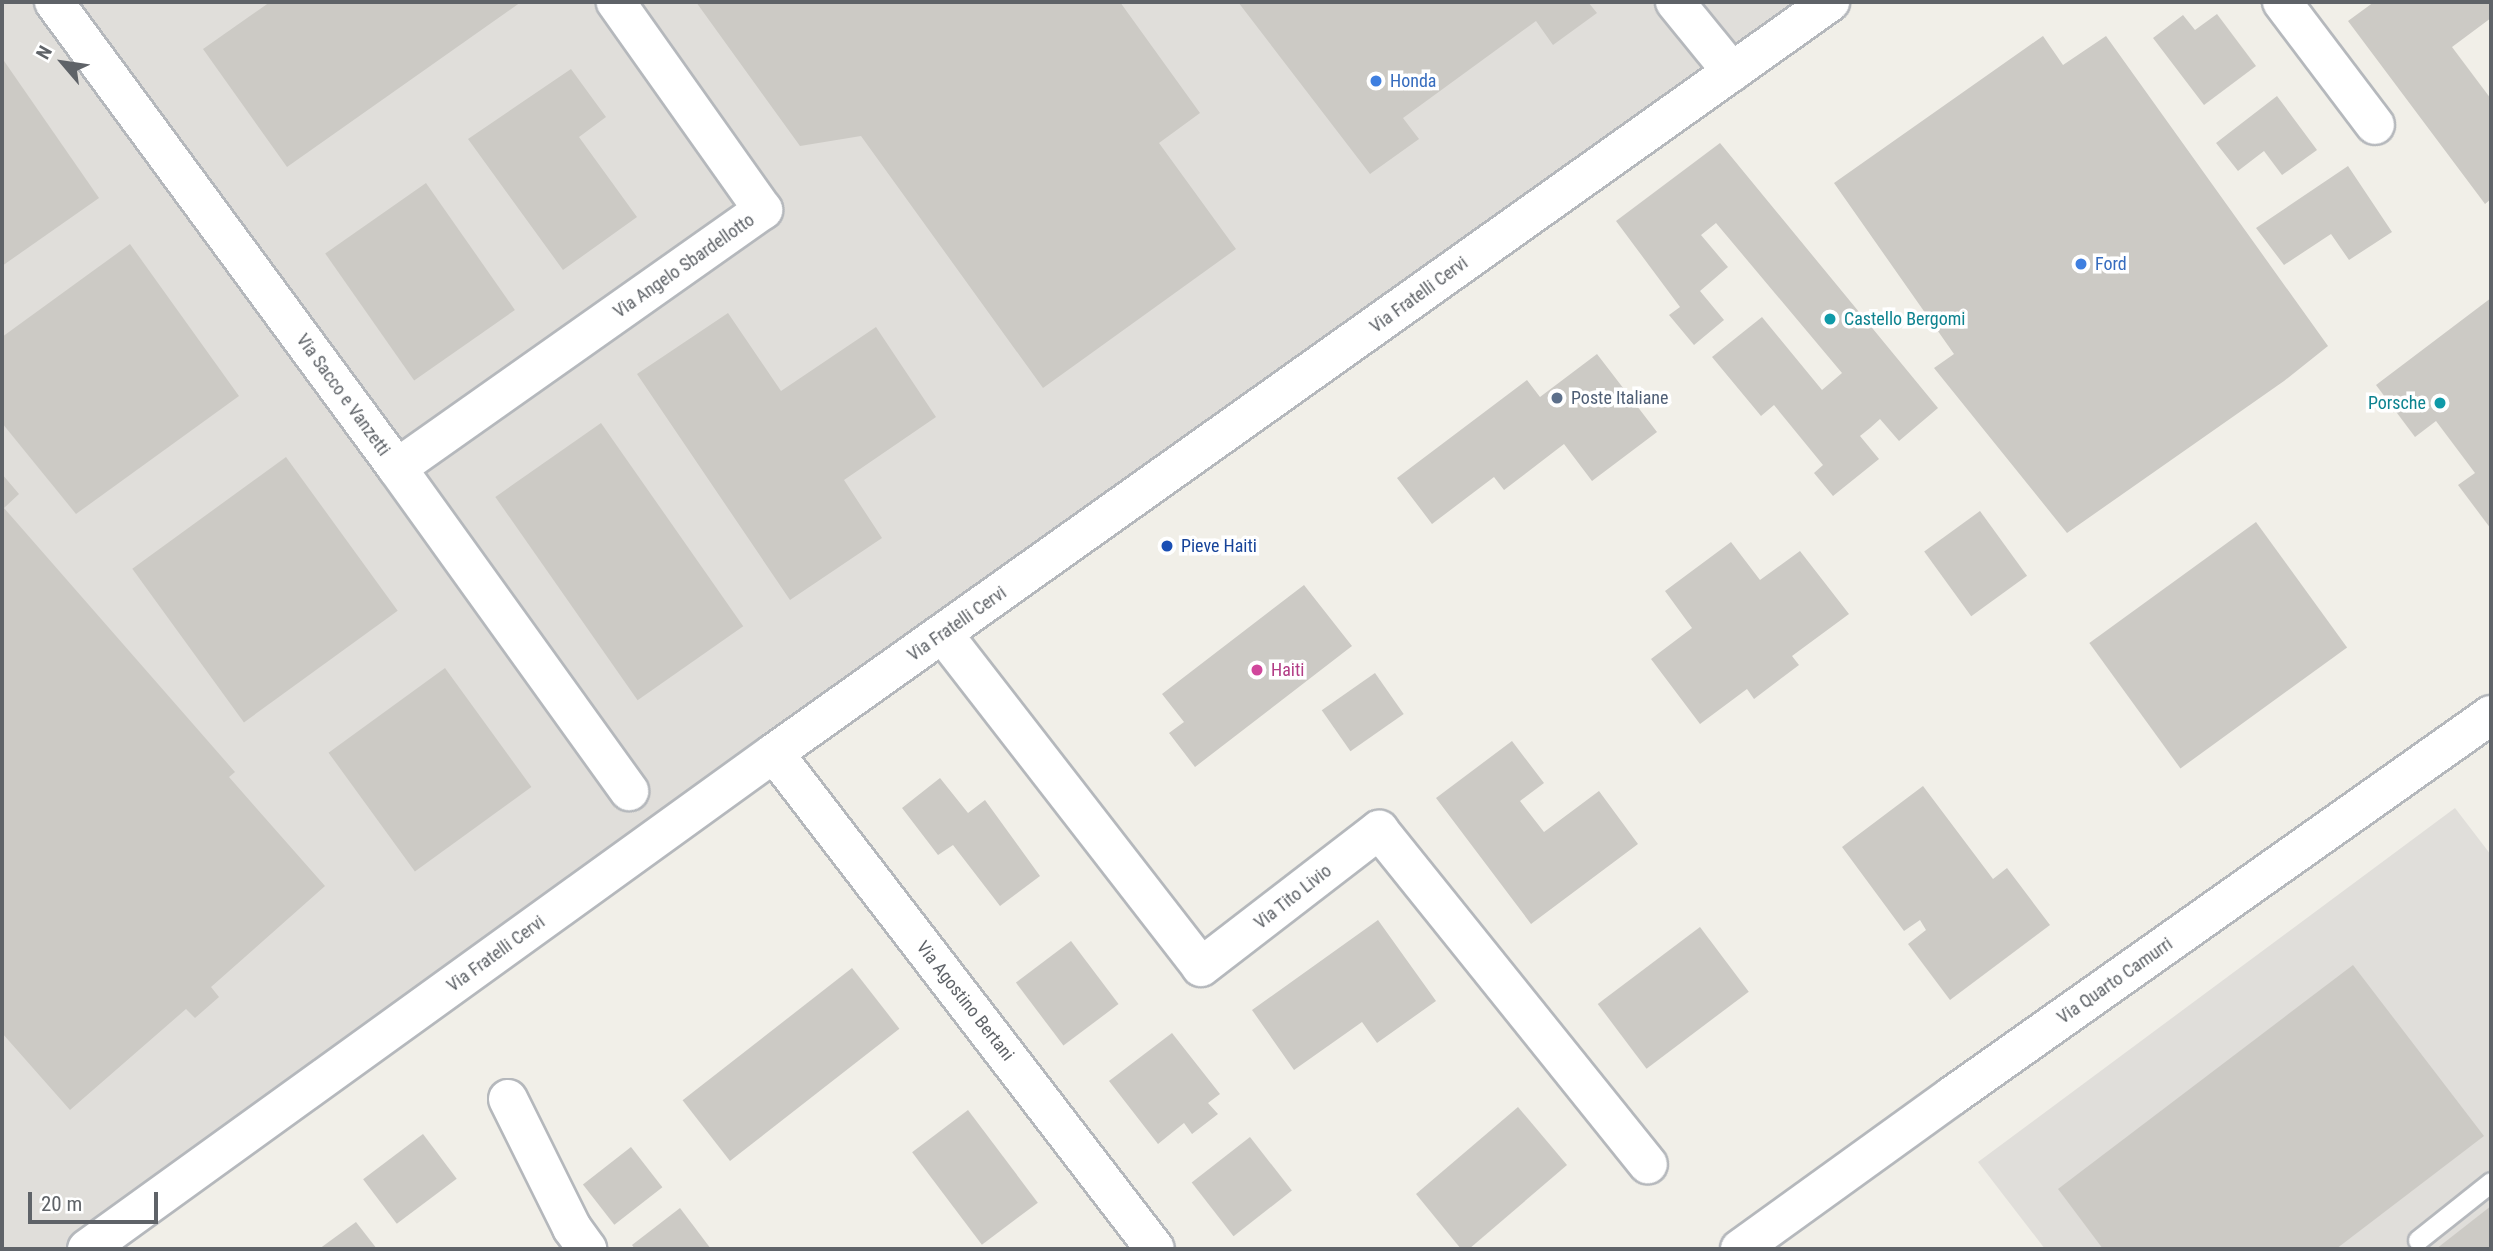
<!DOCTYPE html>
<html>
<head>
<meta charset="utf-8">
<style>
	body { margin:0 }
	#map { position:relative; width:2493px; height:1251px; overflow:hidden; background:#f1efe8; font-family:"Roboto Condensed",sans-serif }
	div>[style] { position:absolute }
	.industrial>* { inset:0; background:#e0deda }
	.building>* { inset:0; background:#cccac5; transform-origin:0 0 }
	.roads { filter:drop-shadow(2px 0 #b5b8bc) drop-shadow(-2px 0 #b5b8bc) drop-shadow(0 2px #b5b8bc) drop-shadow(0 -2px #b5b8bc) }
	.lane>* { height:19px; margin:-9.5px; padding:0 9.5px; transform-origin:9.5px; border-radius:9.5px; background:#fff }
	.street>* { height:38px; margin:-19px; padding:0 19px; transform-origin:19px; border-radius:19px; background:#fff }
	.secondary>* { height:38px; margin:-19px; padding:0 19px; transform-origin:19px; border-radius:19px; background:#fff }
	.dots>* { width:19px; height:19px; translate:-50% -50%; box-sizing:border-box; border:4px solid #fff; border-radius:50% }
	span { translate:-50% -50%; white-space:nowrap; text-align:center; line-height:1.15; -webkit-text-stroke:7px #fff; paint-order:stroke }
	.shop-label { font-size:18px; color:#366cbe }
	.left { translate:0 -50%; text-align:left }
	.street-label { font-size:18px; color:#5f6368 }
	.culture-label { font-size:18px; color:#0d838f }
	.right { translate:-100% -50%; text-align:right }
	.service-label { font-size:18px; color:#4e5e75 }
	.transit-label { font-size:18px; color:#164399 }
	.hotel-label { font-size:18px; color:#b23c85 }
	.frame { position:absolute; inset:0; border:4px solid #5f6368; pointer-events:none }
	.north { position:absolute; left:28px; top:28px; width:70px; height:70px; -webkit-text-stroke:5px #fff; paint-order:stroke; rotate:299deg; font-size:19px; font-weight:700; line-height:28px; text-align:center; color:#5f6368 }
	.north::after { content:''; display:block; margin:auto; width:24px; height:32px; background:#5f6368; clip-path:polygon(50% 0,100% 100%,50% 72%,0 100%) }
	.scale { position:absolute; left:28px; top:1192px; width:130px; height:32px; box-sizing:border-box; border:4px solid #5f6368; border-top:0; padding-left:9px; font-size:21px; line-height:24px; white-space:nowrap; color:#5f6368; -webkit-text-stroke:5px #fff; paint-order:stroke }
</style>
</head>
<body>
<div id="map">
	<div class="industrial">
		<i style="clip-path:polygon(2px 2px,1830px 2px,89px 1249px,2px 1249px)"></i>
		<i style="clip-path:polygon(2455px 808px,2491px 855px,2491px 1249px,2045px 1249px,1978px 1162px)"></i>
	</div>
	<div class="building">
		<i style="clip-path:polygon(270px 2px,521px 2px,287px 167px,203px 49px)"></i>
		<i style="clip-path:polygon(696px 2px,1120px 2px,1200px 113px,1159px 143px,1236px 249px,1043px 388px,861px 136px,800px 146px)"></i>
		<i style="clip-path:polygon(1238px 2px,1588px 2px,1597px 13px,1553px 45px,1536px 21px,1403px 118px,1419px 139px,1370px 174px)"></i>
		<i style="clip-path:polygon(2374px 2px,2491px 2px,2491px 18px,2452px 47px,2491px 99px,2491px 199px,2485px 204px,2348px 21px)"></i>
		<i style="clip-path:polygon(2217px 14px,2256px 66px,2204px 105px,2153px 38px,2183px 15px,2195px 30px)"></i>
		<i style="clip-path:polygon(2043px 36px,2063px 65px,2106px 36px,2328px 346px,2284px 381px,2067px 533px,1934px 368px,1954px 354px,1834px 183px)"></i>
		<i style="clip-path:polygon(2px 58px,99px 198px,2px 266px)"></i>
		<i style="clip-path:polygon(571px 69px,606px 117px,579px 137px,637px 217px,563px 270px,468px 139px)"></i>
		<i style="clip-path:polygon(2277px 96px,2317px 150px,2282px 175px,2264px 151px,2238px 171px,2216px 143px)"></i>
		<i style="clip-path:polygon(1720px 143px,1938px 408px,1899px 441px,1880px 419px,1870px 428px,1860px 436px,1879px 459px,1833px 496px,1814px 473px,1823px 465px,1774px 405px,1761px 416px,1712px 357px,1762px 317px,1822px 390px,1842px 373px,1716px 223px,1701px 235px,1728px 267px,1700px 291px,1724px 320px,1694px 345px,1669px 315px,1680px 307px,1616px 221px)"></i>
		<i style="clip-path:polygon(2348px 166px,2392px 232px,2349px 260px,2331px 234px,2284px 265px,2256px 228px)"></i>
		<i style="left:426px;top:183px;width:155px;height:123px;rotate:55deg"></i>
		<i style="clip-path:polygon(130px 244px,239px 396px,76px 514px,2px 423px,2px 337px)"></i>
		<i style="clip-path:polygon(2491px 298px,2491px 529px,2458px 485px,2475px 473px,2436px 421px,2415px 437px,2376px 385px)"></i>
		<i style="clip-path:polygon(728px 313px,781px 391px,876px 327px,936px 417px,844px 480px,882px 538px,790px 600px,637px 374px)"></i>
		<i style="clip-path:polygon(1597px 354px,1657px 432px,1592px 481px,1564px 444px,1504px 490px,1494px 477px,1432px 524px,1397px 478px,1527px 380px,1540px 397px)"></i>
		<i style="left:601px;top:423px;width:248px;height:129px;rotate:55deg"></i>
		<i style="left:286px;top:457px;width:190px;height:190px;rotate:54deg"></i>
		<i style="clip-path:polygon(2px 474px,19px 494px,4px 508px,235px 772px,229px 777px,325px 886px,211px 987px,219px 997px,195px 1018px,186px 1009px,70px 1110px,2px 1033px)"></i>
		<i style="left:1980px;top:511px;width:80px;height:69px;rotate:54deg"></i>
		<i style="left:2256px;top:522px;width:155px;height:206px;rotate:54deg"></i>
		<i style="clip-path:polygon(1731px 542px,1760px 580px,1800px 551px,1849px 614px,1792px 656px,1799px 665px,1754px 699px,1747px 689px,1700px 724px,1651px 659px,1692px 628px,1665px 591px)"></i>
		<i style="clip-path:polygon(1304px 585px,1352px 646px,1195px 767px,1169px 733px,1184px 722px,1162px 694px)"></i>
		<i style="left:445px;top:668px;width:147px;height:144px;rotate:54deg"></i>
		<i style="left:1375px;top:673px;width:50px;height:65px;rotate:55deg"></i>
		<i style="clip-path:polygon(1512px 741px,1544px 783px,1520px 801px,1544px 832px,1599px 791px,1638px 844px,1531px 924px,1436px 798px)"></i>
		<i style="clip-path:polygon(940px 778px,968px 813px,985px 800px,1040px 876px,1000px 906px,953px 845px,938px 855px,902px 808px)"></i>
		<i style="clip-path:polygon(1923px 786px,1993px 879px,2007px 868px,2050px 925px,1950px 1000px,1908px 944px,1926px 930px,1920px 920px,1904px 931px,1842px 847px)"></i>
		<i style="clip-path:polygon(1378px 920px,1436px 1001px,1377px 1043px,1362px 1022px,1294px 1070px,1252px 1010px)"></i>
		<i style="left:1700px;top:927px;width:81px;height:128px;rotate:53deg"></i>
		<i style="left:1071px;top:941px;width:79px;height:69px;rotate:53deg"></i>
		<i style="clip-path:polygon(2353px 965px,2484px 1136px,2336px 1249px,2103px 1249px,2058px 1189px)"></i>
		<i style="left:852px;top:968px;width:77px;height:215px;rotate:52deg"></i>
		<i style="clip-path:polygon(1172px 1033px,1220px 1094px,1208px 1103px,1218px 1114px,1192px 1134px,1184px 1123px,1158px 1144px,1109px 1081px)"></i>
		<i style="clip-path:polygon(1518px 1107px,1567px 1165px,1469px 1249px,1461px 1249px,1416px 1194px)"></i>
		<i style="left:968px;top:1110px;width:116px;height:70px;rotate:53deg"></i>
		<i style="left:423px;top:1134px;width:56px;height:75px;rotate:53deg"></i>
		<i style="left:1250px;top:1137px;width:68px;height:74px;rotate:52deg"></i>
		<i style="left:631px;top:1147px;width:51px;height:61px;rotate:52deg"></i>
		<i style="clip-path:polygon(2491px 1206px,2491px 1249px,2436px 1249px)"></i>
		<i style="clip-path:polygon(680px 1208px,711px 1249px,635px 1249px,632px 1245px)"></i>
		<i style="clip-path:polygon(356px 1222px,377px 1249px,319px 1249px)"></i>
	</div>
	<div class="roads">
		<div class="lane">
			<i style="left:2418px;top:1240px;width:93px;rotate:-38.5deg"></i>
		</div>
		<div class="street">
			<i style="left:54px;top:2px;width:579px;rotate:53.65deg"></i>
			<i style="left:397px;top:468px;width:398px;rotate:54.3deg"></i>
			<i style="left:1675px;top:2px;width:90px;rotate:50.8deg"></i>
			<i style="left:2282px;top:2px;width:154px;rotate:52.9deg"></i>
			<i style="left:397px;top:468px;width:448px;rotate:-35.2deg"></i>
			<i style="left:763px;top:210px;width:255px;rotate:-125.3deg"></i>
			<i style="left:943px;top:634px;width:421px;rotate:52.2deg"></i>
			<i style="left:1201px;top:967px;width:225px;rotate:-37.6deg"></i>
			<i style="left:1379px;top:830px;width:429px;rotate:51.2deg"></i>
			<i style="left:774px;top:753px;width:625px;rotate:52.47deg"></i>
			<i style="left:508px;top:1099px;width:144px;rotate:63.6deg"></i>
			<i style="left:572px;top:1228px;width:26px;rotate:54deg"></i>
			<i style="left:1740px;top:1249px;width:261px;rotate:-35.8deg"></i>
			<i style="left:1952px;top:1096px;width:660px;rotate:-35.26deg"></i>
		</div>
		<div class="secondary">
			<i style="left:87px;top:1249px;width:847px;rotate:-35.83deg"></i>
			<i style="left:774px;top:753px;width:1296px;rotate:-35.42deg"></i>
		</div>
	</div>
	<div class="dots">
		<i style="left:1376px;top:81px;background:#3f7fe0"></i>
		<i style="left:2081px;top:264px;background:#3f7fe0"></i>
		<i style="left:1830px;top:319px;background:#0f9aa8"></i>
		<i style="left:1557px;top:398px;background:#5c6f8a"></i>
		<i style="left:2440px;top:403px;background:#0f9aa8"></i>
		<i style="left:1167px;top:546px;background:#1a4fb4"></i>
		<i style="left:1257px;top:670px;background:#d1479c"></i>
	</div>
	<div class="shop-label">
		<span class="left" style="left:1390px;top:81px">Honda</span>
		<span class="left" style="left:2095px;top:264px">Ford</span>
	</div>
	<div class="street-label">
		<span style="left:684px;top:266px;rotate:-35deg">Via Angelo Sbardellotto</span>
		<span style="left:1419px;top:295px;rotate:-36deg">Via Fratelli Cervi</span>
		<span style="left:343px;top:395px;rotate:54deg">Via Sacco e Vanzetti</span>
		<span style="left:957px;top:624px;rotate:-35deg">Via Fratelli Cervi</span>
		<span style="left:1293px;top:897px;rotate:-38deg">Via Tito Livio</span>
		<span style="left:496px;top:954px;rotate:-36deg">Via Fratelli Cervi</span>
		<span style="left:2115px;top:981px;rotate:-35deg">Via Quarto Camurri</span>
		<span style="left:965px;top:1001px;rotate:52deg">Via Agostino Bertani</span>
	</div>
	<div class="culture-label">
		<span class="left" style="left:1844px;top:319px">Castello Bergomi</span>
		<span class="right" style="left:2426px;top:403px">Porsche</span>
	</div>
	<div class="service-label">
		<span class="left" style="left:1571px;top:398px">Poste Italiane</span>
	</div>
	<div class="transit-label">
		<span class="left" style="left:1181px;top:546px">Pieve Haiti</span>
	</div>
	<div class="hotel-label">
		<span class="left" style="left:1271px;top:670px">Haiti</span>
	</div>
	<div class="frame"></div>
	<div class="north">N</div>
	<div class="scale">20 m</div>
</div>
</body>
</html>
